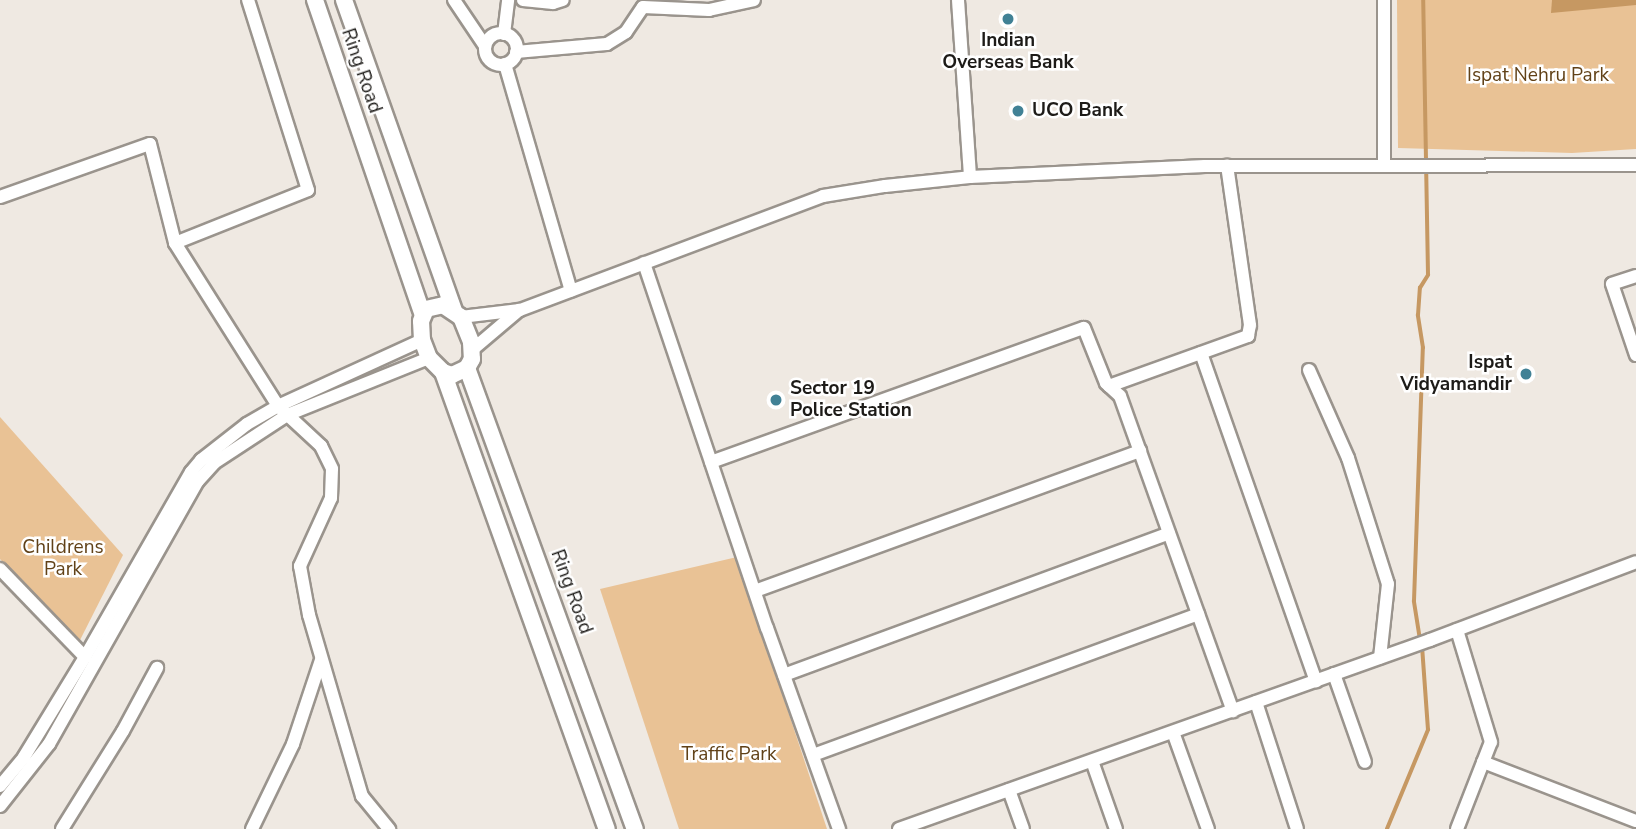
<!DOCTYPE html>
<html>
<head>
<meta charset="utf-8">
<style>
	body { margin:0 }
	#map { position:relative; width:1636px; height:829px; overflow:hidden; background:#efe9e2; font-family:"Nunito Sans",sans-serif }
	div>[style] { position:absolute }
	.green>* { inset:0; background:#e9c295 }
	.water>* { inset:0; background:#c69862 }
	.stream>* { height:3.5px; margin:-1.75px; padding:0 1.75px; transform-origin:1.75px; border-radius:1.75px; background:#c69862 }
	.roads { filter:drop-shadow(2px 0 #9a948d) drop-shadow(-2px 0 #9a948d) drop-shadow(0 2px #9a948d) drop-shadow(0 -2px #9a948d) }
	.minor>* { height:12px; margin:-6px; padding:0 6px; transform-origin:6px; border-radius:6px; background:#fff }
	.minor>.ring { margin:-6px; padding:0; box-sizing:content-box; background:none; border:12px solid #fff; border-radius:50% }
	.major>* { height:16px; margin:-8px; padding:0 8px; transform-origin:8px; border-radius:8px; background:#fff }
	.dots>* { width:19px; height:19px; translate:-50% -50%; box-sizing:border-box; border:4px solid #fff; border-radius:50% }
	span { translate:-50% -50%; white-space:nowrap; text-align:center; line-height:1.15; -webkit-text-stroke:5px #fff; paint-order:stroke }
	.poi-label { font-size:19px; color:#1d1b18; font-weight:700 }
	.left { translate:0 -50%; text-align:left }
	.right { translate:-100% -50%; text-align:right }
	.street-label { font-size:19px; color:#1d1b18 }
	.park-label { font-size:19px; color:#614117 }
</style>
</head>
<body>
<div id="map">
	<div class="green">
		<i style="clip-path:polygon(1397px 0,1636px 0,1636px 149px,1572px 153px,1398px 148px)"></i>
		<i style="clip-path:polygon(0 417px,123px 555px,76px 648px,0 559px)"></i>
		<i style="clip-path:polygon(737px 557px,827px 829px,679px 829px,600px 589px)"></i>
	</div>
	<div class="water">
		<i style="clip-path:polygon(1552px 0,1636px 0,1636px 5px,1551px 13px)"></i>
	</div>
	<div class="stream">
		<i style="left:1420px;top:640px;width:39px;rotate:-99deg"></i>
		<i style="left:1414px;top:601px;width:253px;rotate:-88deg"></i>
		<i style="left:1423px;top:348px;width:33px;rotate:-99deg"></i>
		<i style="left:1418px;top:315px;width:27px;rotate:-86deg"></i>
		<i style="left:1420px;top:288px;width:15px;rotate:-58deg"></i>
		<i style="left:1428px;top:275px;width:275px;rotate:-91deg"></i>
		<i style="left:1387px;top:829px;width:107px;rotate:-67.5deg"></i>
		<i style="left:1428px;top:730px;width:83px;rotate:-94.1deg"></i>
	</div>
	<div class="roads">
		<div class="minor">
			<i style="left:454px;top:0;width:55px;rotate:56deg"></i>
			<i style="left:523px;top:0;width:30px;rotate:6deg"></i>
			<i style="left:553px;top:3px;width:10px;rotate:-17deg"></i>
			<i style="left:958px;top:0;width:177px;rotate:86.1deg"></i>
			<i class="ring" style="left:485px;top:33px;width:20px;height:20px"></i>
			<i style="left:504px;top:34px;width:34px;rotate:-83deg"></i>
			<i style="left:516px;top:52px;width:91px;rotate:-5deg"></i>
			<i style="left:607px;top:44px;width:22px;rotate:-32deg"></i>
			<i style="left:626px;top:32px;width:30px;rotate:-56deg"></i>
			<i style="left:643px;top:7px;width:66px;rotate:2.6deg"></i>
			<i style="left:709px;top:10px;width:46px;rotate:-12.5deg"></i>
			<i style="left:505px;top:64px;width:236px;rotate:73.8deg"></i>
			<i style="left:1384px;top:166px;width:166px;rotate:-90deg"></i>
			<i style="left:0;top:197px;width:159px;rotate:-19.5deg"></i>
			<i style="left:150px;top:144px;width:102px;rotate:75.8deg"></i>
			<i style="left:175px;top:243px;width:193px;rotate:57.7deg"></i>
			<i style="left:278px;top:406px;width:59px;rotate:42.9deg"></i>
			<i style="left:321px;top:446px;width:25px;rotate:64deg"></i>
			<i style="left:332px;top:469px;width:29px;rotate:92deg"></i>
			<i style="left:331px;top:498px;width:75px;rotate:114.5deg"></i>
			<i style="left:300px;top:566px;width:50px;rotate:79.6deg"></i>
			<i style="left:309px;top:615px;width:189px;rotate:73.7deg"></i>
			<i style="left:362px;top:796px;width:43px;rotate:50.7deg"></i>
			<i style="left:175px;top:243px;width:143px;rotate:-21.7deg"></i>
			<i style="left:308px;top:190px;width:199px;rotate:-107.5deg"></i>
			<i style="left:644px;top:263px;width:385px;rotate:71.4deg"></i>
			<i style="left:767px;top:628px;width:214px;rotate:70.3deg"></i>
			<i style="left:1636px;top:276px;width:25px;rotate:162deg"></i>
			<i style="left:1612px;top:284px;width:75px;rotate:71.3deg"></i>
			<i style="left:461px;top:317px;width:59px;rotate:-6.8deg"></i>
			<i style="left:520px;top:310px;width:324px;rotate:-20.6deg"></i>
			<i style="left:823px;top:196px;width:63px;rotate:-9.2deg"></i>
			<i style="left:885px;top:186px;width:85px;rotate:-6deg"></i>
			<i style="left:970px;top:177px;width:235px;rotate:-2.7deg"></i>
			<i style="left:1205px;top:166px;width:431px;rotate:-0.1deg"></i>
			<i style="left:472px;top:350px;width:62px;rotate:-40.4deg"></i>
			<i style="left:1201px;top:353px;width:348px;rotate:70.7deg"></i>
			<i style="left:1309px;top:370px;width:96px;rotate:66.1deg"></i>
			<i style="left:1348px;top:458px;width:132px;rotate:72.4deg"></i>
			<i style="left:1388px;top:584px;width:74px;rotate:96.2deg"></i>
			<i style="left:1109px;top:386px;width:148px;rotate:-19.8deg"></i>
			<i style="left:1248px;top:336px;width:11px;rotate:-80deg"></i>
			<i style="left:1250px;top:325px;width:161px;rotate:-98.2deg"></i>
			<i style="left:711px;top:462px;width:396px;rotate:-19.8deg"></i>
			<i style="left:1084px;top:328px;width:59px;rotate:68.2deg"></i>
			<i style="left:1106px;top:383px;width:19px;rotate:43deg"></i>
			<i style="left:1120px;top:396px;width:335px;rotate:70.3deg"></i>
			<i style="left:0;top:569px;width:122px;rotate:46deg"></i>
			<i style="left:755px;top:591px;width:410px;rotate:-20deg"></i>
			<i style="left:1334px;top:674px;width:93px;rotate:70.6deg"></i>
			<i style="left:784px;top:675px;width:410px;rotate:-20.2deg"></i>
			<i style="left:1256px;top:702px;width:133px;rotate:72.1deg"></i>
			<i style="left:1173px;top:732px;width:103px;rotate:70.2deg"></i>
			<i style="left:813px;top:755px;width:410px;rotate:-20.1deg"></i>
			<i style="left:1092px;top:761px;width:72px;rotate:70.6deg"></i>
			<i style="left:1483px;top:762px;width:164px;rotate:21.1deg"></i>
			<i style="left:0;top:786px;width:38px;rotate:-50deg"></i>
			<i style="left:24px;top:757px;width:117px;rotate:-58.6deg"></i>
			<i style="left:85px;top:657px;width:213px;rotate:-60.2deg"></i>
			<i style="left:191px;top:472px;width:16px;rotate:-50deg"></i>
			<i style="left:201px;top:460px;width:58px;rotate:-38deg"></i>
			<i style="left:247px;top:424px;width:36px;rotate:-30deg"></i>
			<i style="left:278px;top:406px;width:158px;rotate:-24.6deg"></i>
			<i style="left:1009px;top:790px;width:41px;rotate:70.3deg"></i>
			<i style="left:0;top:806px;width:79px;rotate:-51.7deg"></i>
			<i style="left:49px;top:744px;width:302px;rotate:-60.5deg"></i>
			<i style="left:198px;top:481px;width:24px;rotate:-48deg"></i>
			<i style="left:214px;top:463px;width:87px;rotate:-33.3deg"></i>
			<i style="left:287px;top:415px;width:153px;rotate:-21.9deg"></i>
			<i style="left:62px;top:829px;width:115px;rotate:-58.1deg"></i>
			<i style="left:123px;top:731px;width:72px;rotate:-61.6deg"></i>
			<i style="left:252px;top:829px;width:94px;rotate:-64.2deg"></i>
			<i style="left:293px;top:744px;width:89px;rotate:-71.6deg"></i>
			<i style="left:899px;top:829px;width:564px;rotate:-19.59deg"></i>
			<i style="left:1430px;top:640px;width:220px;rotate:-20.7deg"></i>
			<i style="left:1457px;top:829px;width:93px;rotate:-68.7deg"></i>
			<i style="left:1491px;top:742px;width:117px;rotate:-106.9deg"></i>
		</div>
		<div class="major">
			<i style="left:315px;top:0;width:333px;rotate:71.1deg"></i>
			<i style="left:344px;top:0;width:329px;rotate:70.5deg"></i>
			<i style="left:443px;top:305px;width:22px;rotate:34deg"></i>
			<i style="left:461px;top:317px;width:27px;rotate:68deg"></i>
			<i style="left:471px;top:342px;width:17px;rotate:87deg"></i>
			<i style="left:472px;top:359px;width:10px;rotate:119deg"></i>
			<i style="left:467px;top:368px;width:17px;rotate:155deg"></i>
			<i style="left:452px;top:375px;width:9px;rotate:-162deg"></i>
			<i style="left:443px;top:372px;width:20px;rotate:-135deg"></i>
			<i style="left:429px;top:358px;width:19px;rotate:-111deg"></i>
			<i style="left:422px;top:340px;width:19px;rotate:-93deg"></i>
			<i style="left:421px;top:321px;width:13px;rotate:-67deg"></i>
			<i style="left:426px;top:309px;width:17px;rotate:-13deg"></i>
			<i style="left:467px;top:368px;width:491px;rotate:70deg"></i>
			<i style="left:443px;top:372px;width:486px;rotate:70.3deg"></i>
		</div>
	</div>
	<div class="dots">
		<i style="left:1008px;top:19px;background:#418195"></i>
		<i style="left:1018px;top:111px;background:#418195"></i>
		<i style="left:1526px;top:374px;background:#418195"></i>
		<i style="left:776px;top:400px;background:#418195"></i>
	</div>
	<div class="poi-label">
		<span style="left:1008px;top:52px">Indian<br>Overseas Bank</span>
		<span class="left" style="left:1032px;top:111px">UCO Bank</span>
		<span class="right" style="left:1512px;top:374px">Ispat<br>Vidyamandir</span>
		<span class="left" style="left:790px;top:400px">Sector 19<br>Police Station</span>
	</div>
	<div class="street-label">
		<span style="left:361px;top:71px;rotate:71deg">Ring Road</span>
		<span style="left:571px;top:592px;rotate:70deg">Ring Road</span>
	</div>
	<div class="park-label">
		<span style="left:1538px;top:76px">Ispat Nehru Park</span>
		<span style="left:63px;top:559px">Childrens<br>Park</span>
		<span style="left:729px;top:755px">Traffic Park</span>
	</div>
</div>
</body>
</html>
